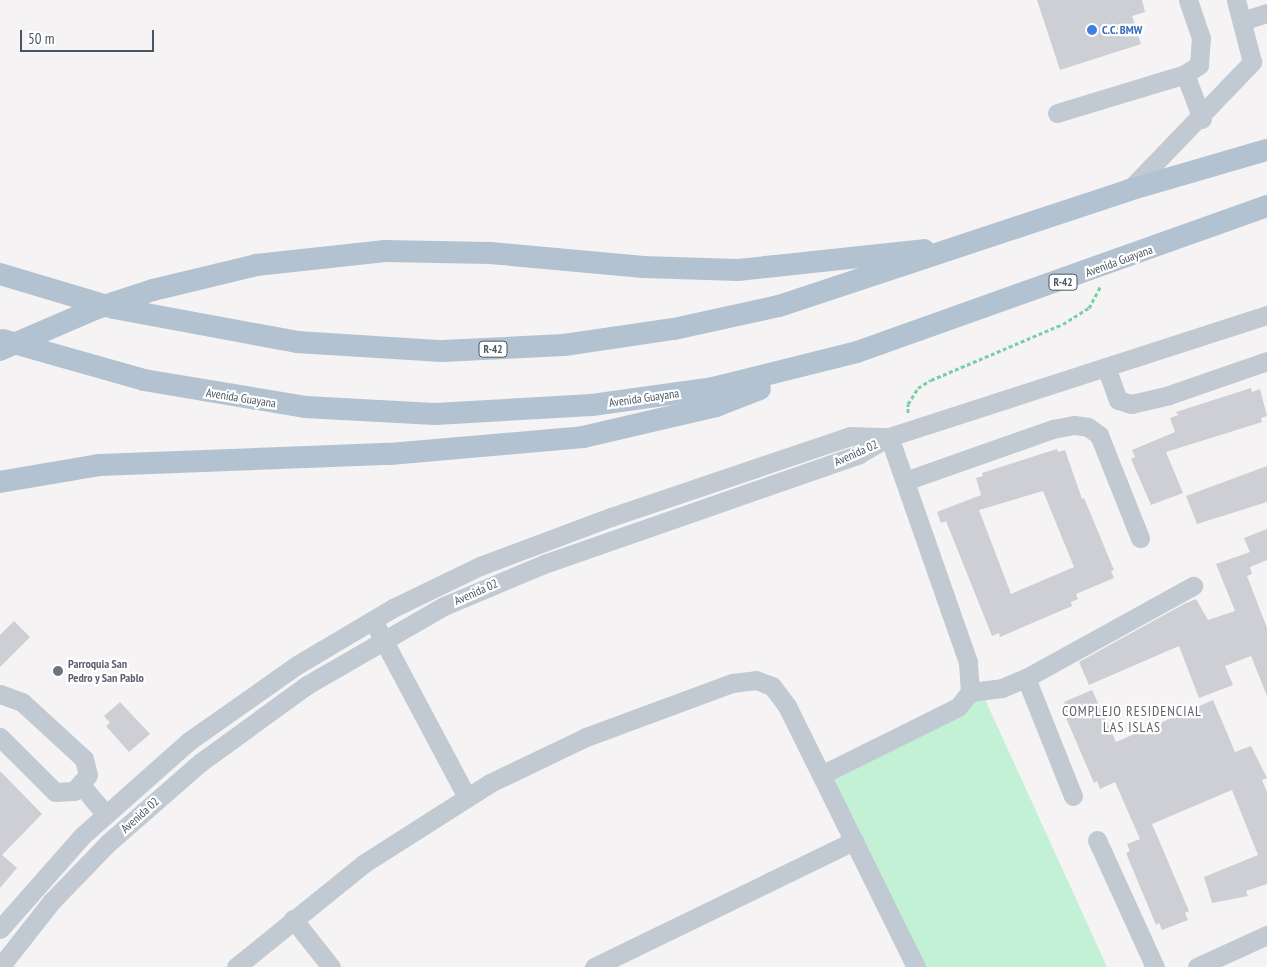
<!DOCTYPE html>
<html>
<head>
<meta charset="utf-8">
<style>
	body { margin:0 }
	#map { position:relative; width:1267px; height:967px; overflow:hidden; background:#f5f3f3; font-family:"PT Sans Narrow",sans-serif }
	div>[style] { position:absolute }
	.green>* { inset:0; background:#c3f1d5 }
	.building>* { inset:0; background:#cdcfd5 }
	.path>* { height:3px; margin-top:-1.5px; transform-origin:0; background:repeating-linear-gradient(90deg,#7ad0a6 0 4px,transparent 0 6.5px) }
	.minor>* { height:19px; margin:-9.5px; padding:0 9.5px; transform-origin:9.5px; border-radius:9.5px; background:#c1cad2 }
	.major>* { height:22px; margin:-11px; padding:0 11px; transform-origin:11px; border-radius:11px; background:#b3c2d1 }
	.major-bridge>* { height:22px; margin:-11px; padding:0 11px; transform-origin:11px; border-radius:11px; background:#b3c2d1 }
	.dots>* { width:14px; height:14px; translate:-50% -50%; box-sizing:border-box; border:2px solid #fff; border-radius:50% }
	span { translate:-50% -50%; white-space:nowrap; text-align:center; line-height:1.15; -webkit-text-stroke:4.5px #fff; paint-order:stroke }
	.shield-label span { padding:1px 4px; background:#fff; border:1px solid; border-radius:4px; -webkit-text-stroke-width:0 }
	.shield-label { font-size:11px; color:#4a5661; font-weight:700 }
	.shop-label { font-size:12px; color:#366cbe; font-weight:700 }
	.left { translate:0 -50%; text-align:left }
	.street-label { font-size:12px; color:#4a5661 }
	.worship-label { font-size:12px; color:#5b616d; font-weight:700 }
	.neighbourhood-label { font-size:14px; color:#5f6368; letter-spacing:1px }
	.scale { position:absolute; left:20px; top:30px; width:134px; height:22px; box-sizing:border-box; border:2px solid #4a5661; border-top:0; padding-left:6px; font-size:15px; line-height:18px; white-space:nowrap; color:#4a5661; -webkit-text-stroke:4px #fff; paint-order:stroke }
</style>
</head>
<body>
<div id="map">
	<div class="green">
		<i style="clip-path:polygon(968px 662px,1107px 967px,916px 967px,821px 775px,958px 707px)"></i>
	</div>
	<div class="building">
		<i style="clip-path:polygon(1037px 0,1142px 0,1145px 12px,1132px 16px,1141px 44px,1060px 70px)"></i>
		<i style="clip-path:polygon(1251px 388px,1252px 392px,1260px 389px,1267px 416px,1261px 418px,1262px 422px,1166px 452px,1183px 493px,1151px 505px,1131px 459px,1135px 457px,1132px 450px,1175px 432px,1170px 418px,1178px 415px,1176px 412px)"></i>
		<i style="clip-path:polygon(evenodd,1057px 449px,1058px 452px,1065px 450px,1082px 499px,1084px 498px,1114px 570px,1111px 571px,1114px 578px,1076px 594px,1078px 599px,1071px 602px,1072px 606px,1000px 637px,999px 633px,992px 636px,946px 521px,941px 523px,937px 512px,981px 495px,976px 478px,983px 476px,982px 473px,1057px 449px,1043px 491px,1074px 567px,1011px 594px,979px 510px,1043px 491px)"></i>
		<i style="clip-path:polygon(1267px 466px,1267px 502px,1197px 524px,1186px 496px)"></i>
		<i style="clip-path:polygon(1267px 529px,1267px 560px,1250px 567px,1252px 574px,1247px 576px,1267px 628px,1267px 696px,1251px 656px,1225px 666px,1233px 685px,1199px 698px,1179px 646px,1089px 685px,1079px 662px,1184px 604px,1196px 599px,1208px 620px,1235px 611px,1216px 564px,1250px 552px,1244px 538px)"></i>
		<i style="clip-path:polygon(14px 621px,30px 637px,0 667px,0 635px)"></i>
		<i style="clip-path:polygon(1092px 690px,1116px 742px,1213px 700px,1235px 752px,1251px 746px,1267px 778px,1262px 780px,1267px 792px,1267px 884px,1246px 891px,1248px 896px,1212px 903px,1204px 877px,1258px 855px,1232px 790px,1152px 824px,1189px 911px,1185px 913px,1188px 920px,1162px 930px,1159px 923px,1156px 925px,1126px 853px,1130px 851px,1127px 844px,1140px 839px,1115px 782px,1100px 789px,1097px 781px,1094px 783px,1063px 711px,1067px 709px,1064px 702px)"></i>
		<i style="clip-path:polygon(120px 702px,150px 734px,129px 752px,106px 726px,110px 723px,104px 716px)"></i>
		<i style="clip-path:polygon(0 771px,42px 814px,2px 855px,17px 868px,0 888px)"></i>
	</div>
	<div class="path">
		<i style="left:908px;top:413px;width:9px;rotate:-90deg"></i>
		<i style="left:908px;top:404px;width:19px;rotate:-58deg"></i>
		<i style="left:918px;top:388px;width:15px;rotate:-32deg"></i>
		<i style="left:931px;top:380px;width:143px;rotate:-23deg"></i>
		<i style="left:1063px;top:324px;width:31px;rotate:-32deg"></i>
		<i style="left:1089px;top:308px;width:24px;rotate:-62deg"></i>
	</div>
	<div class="minor">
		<i style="left:1242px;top:21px;width:26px;rotate:-18deg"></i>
		<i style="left:1185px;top:74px;width:48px;rotate:69.3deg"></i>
		<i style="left:1057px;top:113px;width:134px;rotate:-16.9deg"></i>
		<i style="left:1185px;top:74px;width:17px;rotate:-33deg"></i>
		<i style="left:1199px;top:65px;width:27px;rotate:-86deg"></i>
		<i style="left:1201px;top:38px;width:40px;rotate:-108.9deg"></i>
		<i style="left:1129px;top:190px;width:178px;rotate:-46.1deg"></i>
		<i style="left:1252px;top:62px;width:64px;rotate:-104.5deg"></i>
		<i style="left:1106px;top:367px;width:35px;rotate:70deg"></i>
		<i style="left:1118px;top:400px;width:14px;rotate:17deg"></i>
		<i style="left:1131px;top:404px;width:39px;rotate:-13deg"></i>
		<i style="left:1169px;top:395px;width:104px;rotate:-19.1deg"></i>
		<i style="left:905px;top:481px;width:157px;rotate:-19.4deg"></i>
		<i style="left:1053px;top:429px;width:21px;rotate:-11deg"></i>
		<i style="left:1074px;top:425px;width:14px;rotate:8deg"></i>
		<i style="left:1088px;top:427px;width:14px;rotate:36deg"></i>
		<i style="left:1099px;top:435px;width:111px;rotate:68.3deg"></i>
		<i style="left:377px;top:628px;width:191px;rotate:62deg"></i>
		<i style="left:1026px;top:678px;width:127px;rotate:68.3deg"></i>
		<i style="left:970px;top:692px;width:32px;rotate:-7deg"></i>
		<i style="left:1002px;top:688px;width:26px;rotate:-23deg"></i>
		<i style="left:1026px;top:678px;width:191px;rotate:-28.9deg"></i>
		<i style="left:0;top:694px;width:23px;rotate:20deg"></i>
		<i style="left:22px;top:702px;width:84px;rotate:42.6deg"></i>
		<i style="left:84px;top:759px;width:16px;rotate:76deg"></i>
		<i style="left:88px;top:775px;width:21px;rotate:131deg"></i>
		<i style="left:74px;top:791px;width:19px;rotate:177deg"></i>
		<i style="left:55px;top:792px;width:78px;rotate:-135deg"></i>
		<i style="left:821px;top:775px;width:153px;rotate:-26.4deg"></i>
		<i style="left:958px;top:707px;width:19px;rotate:-51deg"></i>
		<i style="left:970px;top:692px;width:30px;rotate:-94deg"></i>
		<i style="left:968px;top:662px;width:238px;rotate:-109.3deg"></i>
		<i style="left:81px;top:785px;width:38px;rotate:50deg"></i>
		<i style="left:1097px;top:840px;width:140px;rotate:65.5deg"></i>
		<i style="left:293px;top:919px;width:61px;rotate:51.6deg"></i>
		<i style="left:0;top:929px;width:124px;rotate:-48.6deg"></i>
		<i style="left:82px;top:836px;width:143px;rotate:-41.6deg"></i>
		<i style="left:189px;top:741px;width:132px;rotate:-35.1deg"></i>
		<i style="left:297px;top:665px;width:112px;rotate:-30.7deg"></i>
		<i style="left:393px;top:608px;width:97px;rotate:-25.8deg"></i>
		<i style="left:480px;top:566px;width:140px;rotate:-20.5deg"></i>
		<i style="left:611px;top:517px;width:252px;rotate:-18.7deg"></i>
		<i style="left:850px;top:436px;width:38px;rotate:2deg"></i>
		<i style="left:0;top:967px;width:84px;rotate:-51.8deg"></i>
		<i style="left:52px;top:901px;width:81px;rotate:-46deg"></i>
		<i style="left:108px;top:843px;width:123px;rotate:-41.1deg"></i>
		<i style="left:201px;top:762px;width:131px;rotate:-36deg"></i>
		<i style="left:307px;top:685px;width:158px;rotate:-30deg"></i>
		<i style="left:444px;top:606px;width:108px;rotate:-22.8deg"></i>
		<i style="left:544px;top:564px;width:334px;rotate:-19.2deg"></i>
		<i style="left:859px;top:454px;width:34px;rotate:-30deg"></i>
		<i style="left:889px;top:437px;width:397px;rotate:-17.9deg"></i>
		<i style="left:236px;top:967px;width:164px;rotate:-39deg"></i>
		<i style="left:363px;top:864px;width:151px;rotate:-32.5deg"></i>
		<i style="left:490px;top:783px;width:106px;rotate:-25.6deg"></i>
		<i style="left:586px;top:737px;width:156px;rotate:-20.3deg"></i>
		<i style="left:732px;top:683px;width:24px;rotate:-7deg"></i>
		<i style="left:756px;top:680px;width:17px;rotate:21deg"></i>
		<i style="left:772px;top:686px;width:25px;rotate:53deg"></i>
		<i style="left:787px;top:706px;width:291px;rotate:63.7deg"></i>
		<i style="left:594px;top:967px;width:289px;rotate:-25.9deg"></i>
		<i style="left:1197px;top:967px;width:77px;rotate:-24.6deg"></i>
	</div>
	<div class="major">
		<i style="left:0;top:274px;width:119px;rotate:16.6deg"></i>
		<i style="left:114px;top:308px;width:186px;rotate:10.5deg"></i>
		<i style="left:297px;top:342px;width:145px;rotate:3.6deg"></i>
		<i style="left:442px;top:351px;width:122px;rotate:-2.8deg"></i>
		<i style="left:564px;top:345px;width:111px;rotate:-8.3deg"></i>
		<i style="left:674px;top:329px;width:107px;rotate:-12.4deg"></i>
		<i style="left:779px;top:306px;width:369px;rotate:-18.3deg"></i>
		<i style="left:1129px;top:190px;width:144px;rotate:-16.2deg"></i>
		<i style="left:153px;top:290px;width:106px;rotate:-13.6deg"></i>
		<i style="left:256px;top:265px;width:130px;rotate:-6.2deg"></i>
		<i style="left:385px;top:251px;width:105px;rotate:1.1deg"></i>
		<i style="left:490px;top:253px;width:154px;rotate:5.2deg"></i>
		<i style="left:643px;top:267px;width:95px;rotate:1.8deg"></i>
		<i style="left:738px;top:270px;width:187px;rotate:-6.1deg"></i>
		<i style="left:3px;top:340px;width:147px;rotate:15.8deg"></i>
		<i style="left:144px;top:380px;width:163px;rotate:9.5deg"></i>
		<i style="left:305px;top:407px;width:130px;rotate:3.1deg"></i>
		<i style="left:435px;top:414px;width:157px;rotate:-3.3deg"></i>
		<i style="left:592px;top:405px;width:122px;rotate:-8deg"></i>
		<i style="left:713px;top:388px;width:148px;rotate:-14deg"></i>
		<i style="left:857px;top:352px;width:435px;rotate:-19.6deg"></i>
		<i style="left:0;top:482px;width:100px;rotate:-9.7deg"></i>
		<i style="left:99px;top:465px;width:291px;rotate:-2.2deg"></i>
		<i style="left:390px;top:454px;width:194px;rotate:-5deg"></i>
		<i style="left:583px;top:437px;width:137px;rotate:-13.1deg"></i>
		<i style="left:716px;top:406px;width:47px;rotate:-21.1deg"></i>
	</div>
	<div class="major-bridge">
		<i style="left:0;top:350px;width:103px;rotate:-23.3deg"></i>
		<i style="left:95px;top:309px;width:61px;rotate:-18.1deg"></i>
	</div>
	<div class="dots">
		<i style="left:1092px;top:30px;background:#3f7fe0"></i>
		<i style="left:58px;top:671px;background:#6b7280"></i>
	</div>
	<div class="shield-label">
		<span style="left:1063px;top:282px">R-42</span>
		<span style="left:493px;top:349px">R-42</span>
	</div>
	<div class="shop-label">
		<span class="left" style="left:1102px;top:30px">C.C. BMW</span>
	</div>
	<div class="street-label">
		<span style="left:1119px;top:261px;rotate:-20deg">Avenida Guayana</span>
		<span style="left:241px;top:398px;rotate:9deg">Avenida Guayana</span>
		<span style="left:644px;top:398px;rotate:-8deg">Avenida Guayana</span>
		<span style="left:856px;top:453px;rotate:-24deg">Avenida 02</span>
		<span style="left:476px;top:592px;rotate:-24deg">Avenida 02</span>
		<span style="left:140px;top:815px;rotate:-42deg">Avenida 02</span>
	</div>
	<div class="worship-label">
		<span class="left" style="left:68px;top:671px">Parroquia San<br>Pedro y San Pablo</span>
	</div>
	<div class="neighbourhood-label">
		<span style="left:1132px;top:719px">COMPLEJO RESIDENCIAL<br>LAS ISLAS</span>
	</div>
	<div class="scale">50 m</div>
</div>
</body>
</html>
